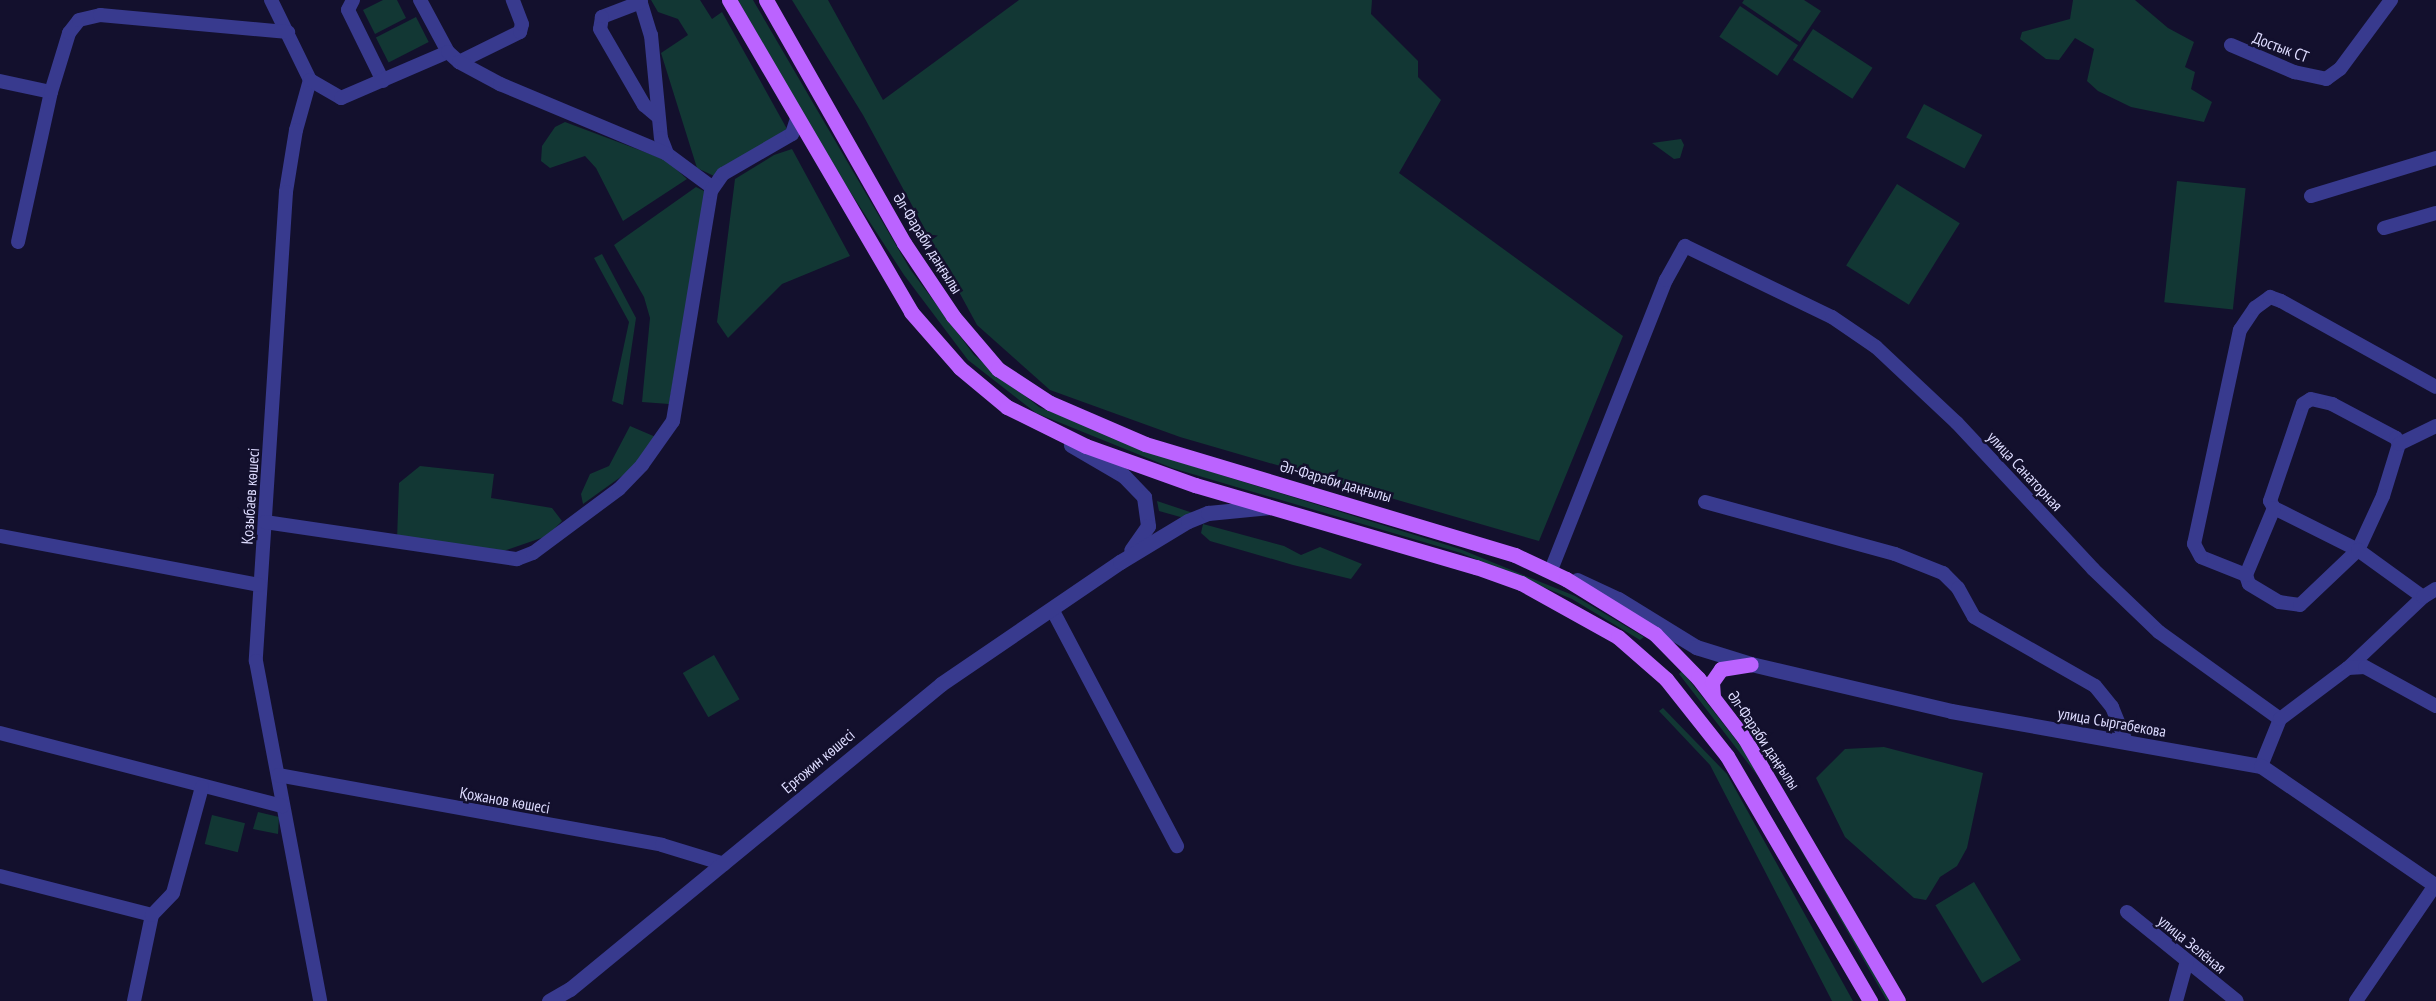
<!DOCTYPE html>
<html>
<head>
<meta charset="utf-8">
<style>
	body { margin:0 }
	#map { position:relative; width:2436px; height:1001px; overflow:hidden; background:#13102d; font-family:"PT Sans Narrow",sans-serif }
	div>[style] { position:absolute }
	.green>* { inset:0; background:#123734; transform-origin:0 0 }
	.minor>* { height:14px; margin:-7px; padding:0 7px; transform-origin:7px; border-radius:7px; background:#383a8e }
	.tertiary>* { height:15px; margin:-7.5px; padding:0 7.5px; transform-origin:7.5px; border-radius:7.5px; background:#383a8e }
	.primary>* { height:15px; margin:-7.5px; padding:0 7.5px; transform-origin:7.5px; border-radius:7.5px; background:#bb63ff }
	span { translate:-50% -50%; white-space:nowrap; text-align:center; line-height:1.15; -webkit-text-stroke:5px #13102d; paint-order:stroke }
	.street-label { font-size:16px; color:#dedcff }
</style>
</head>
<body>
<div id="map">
	<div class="green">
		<i style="clip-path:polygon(383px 0,397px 0,406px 18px,375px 34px,363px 10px)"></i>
		<i style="clip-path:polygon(651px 0,700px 0,712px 19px,722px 12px,787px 129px,714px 176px,697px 168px,661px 53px,688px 35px,678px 19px,658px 12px)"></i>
		<i style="clip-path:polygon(738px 0,753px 0,910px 269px,974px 355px,1039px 407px,1173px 460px,1460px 549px,1575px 596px,1644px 637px,1640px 640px,1572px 599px,1461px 553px,1172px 468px,1036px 413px,968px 360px,904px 275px,825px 153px)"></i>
		<i style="clip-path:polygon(792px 0,828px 0,883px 100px,1019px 0,1372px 0,1371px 14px,1418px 61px,1418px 77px,1441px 100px,1399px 173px,1623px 336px,1539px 541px,1180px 437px,1050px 390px,977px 325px,863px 115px)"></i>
		<i style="clip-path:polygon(1744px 0,1804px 0,1821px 11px,1800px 42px,1742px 3px)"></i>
		<i style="clip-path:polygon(2073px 0,2135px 0,2168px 28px,2194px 42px,2185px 67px,2195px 72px,2191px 89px,2212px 102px,2204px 122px,2131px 107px,2098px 91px,2087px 81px,2094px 49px,2075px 38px,2059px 60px,2046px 59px,2020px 39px,2022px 32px,2070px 19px)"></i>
		<i style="left:1740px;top:6px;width:70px;height:37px;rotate:34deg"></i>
		<i style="left:416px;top:17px;width:28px;height:45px;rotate:63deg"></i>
		<i style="left:1813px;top:29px;width:71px;height:37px;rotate:33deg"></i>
		<i style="left:1924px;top:104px;width:66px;height:38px;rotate:28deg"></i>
		<i style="clip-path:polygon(565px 122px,666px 160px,687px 179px,623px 221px,596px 168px,585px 156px,550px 168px,541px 161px,542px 146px,555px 127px)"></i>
		<i style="clip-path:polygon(1681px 139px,1684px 145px,1680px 158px,1674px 159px,1652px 143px)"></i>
		<i style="clip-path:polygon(792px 149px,850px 256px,782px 284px,728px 338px,717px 322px,735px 179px,774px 155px)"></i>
		<i style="left:2177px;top:181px;width:69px;height:122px;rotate:6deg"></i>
		<i style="left:1897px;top:184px;width:74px;height:96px;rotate:32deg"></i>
		<i style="clip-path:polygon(696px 187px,706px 192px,669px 404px,642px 402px,650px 318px,644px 297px,614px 245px)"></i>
		<i style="clip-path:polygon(602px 254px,636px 318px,623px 405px,612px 401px,629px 322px,594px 258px)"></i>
		<i style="clip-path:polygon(630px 426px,658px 438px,629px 471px,583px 504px,581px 494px,590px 474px,609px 466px)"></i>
		<i style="clip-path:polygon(420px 466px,494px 474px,491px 498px,552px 508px,562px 521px,547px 536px,498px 553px,397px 540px,399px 483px)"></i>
		<i style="clip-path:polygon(1157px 501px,1199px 515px,1184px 518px,1159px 511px)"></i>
		<i style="clip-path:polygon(1203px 524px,1284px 546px,1301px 555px,1320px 547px,1362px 564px,1351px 579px,1293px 565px,1210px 541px,1201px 533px)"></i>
		<i style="left:714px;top:655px;width:51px;height:36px;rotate:60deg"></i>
		<i style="clip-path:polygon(1682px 671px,1765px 777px,1893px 1001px,1887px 1001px,1761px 780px,1679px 674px)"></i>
		<i style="clip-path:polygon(1663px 708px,1727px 774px,1853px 1001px,1832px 1001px,1710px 765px,1659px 711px)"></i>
		<i style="clip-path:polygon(1884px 747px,1983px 773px,1967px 848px,1957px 866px,1940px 877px,1926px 900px,1914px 898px,1845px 837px,1816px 778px,1845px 749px)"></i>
		<i style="clip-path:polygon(258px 812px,279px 817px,278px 834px,253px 829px)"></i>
		<i style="left:212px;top:815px;width:34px;height:30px;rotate:14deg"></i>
		<i style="left:1974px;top:882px;width:91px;height:45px;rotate:59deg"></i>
	</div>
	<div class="minor">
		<i style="left:271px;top:0;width:89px;rotate:64deg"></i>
		<i style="left:310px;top:80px;width:52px;rotate:105.6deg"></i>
		<i style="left:296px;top:130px;width:63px;rotate:99.2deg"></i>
		<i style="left:286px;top:192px;width:470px;rotate:93.7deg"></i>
		<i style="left:256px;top:661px;width:346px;rotate:79.3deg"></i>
		<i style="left:353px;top:0;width:11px;rotate:117deg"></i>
		<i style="left:348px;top:10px;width:79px;rotate:63.8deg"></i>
		<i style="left:420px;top:0;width:59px;rotate:61.7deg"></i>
		<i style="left:640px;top:0;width:37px;rotate:73deg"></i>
		<i style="left:651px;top:35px;width:103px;rotate:84.5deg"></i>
		<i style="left:661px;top:138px;width:17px;rotate:69deg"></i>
		<i style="left:667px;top:154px;width:57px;rotate:36.5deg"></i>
		<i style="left:641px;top:2px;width:42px;rotate:159deg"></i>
		<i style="left:602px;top:17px;width:12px;rotate:99deg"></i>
		<i style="left:600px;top:29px;width:88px;rotate:59.9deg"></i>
		<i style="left:644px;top:105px;width:17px;rotate:40deg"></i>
		<i style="left:2231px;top:45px;width:69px;rotate:23.2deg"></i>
		<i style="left:2294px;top:72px;width:33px;rotate:12deg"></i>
		<i style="left:2326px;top:79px;width:17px;rotate:-36deg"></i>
		<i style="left:2340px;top:69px;width:86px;rotate:-53.5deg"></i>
		<i style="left:459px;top:62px;width:68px;rotate:-26.2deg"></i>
		<i style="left:520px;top:32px;width:8px;rotate:-76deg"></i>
		<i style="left:522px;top:24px;width:26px;rotate:-111deg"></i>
		<i style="left:310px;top:80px;width:36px;rotate:30deg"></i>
		<i style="left:341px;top:98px;width:116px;rotate:-23.3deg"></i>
		<i style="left:448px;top:52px;width:15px;rotate:42deg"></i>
		<i style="left:459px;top:62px;width:47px;rotate:28.2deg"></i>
		<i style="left:500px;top:84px;width:181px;rotate:22.7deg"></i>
		<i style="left:0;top:81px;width:52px;rotate:12.2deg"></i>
		<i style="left:2311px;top:196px;width:131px;rotate:-16.9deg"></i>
		<i style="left:2384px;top:228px;width:54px;rotate:-16.1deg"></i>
		<i style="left:18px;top:242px;width:154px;rotate:-77.6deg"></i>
		<i style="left:51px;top:92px;width:62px;rotate:-73deg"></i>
		<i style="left:69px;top:33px;width:16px;rotate:-52deg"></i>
		<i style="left:79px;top:20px;width:22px;rotate:-13deg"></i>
		<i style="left:100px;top:15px;width:189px;rotate:5.2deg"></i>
		<i style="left:2311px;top:399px;width:22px;rotate:13deg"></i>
		<i style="left:2332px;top:404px;width:72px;rotate:28deg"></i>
		<i style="left:2396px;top:438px;width:7px;rotate:63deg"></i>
		<i style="left:2399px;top:444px;width:54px;rotate:107.1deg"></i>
		<i style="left:2383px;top:496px;width:60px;rotate:114.8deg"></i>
		<i style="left:2358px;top:550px;width:94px;rotate:-153.4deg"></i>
		<i style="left:2274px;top:508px;width:8px;rotate:-120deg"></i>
		<i style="left:2270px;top:501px;width:102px;rotate:-71.2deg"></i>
		<i style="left:2303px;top:404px;width:9px;rotate:-32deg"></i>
		<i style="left:2399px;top:444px;width:41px;rotate:-25.9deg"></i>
		<i style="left:1705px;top:502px;width:197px;rotate:15.3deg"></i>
		<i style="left:1895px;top:554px;width:52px;rotate:21.6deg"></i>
		<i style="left:1943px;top:573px;width:21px;rotate:45deg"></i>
		<i style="left:1958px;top:588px;width:33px;rotate:61deg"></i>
		<i style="left:1974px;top:617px;width:139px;rotate:29.7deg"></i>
		<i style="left:2095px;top:686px;width:27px;rotate:51deg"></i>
		<i style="left:2112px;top:707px;width:38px;rotate:68deg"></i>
		<i style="left:2274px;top:508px;width:73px;rotate:112.7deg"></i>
		<i style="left:2246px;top:575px;width:9px;rotate:72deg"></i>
		<i style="left:2249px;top:584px;width:35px;rotate:31deg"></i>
		<i style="left:2279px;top:602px;width:21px;rotate:8deg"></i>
		<i style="left:2300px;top:605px;width:80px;rotate:-43.5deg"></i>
		<i style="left:2358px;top:550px;width:80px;rotate:35.9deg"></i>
		<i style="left:265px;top:522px;width:255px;rotate:8.4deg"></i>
		<i style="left:517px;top:559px;width:17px;rotate:-21deg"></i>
		<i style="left:533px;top:553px;width:107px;rotate:-36.7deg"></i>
		<i style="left:619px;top:489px;width:33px;rotate:-46deg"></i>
		<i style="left:642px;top:465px;width:54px;rotate:-54.8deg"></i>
		<i style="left:673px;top:421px;width:233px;rotate:-80.6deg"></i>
		<i style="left:711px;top:191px;width:21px;rotate:-55deg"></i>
		<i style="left:723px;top:174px;width:80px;rotate:-30.1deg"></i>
		<i style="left:792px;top:134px;width:16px;rotate:-72deg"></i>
		<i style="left:0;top:536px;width:264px;rotate:10.7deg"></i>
		<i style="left:1551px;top:570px;width:312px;rotate:-68.4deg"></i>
		<i style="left:1666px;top:280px;width:39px;rotate:-61deg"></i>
		<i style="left:1685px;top:246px;width:163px;rotate:25.8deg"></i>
		<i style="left:1832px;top:317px;width:53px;rotate:34.3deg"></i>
		<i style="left:1876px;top:347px;width:111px;rotate:43.2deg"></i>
		<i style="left:1957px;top:423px;width:200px;rotate:47deg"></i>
		<i style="left:2093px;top:569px;width:91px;rotate:43.7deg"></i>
		<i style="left:2159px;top:632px;width:149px;rotate:35.7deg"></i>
		<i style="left:2280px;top:719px;width:51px;rotate:112deg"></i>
		<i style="left:2246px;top:575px;width:48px;rotate:-158.2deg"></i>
		<i style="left:2201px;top:557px;width:15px;rotate:-118deg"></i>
		<i style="left:2194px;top:544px;width:219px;rotate:-77.9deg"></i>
		<i style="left:2240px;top:330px;width:27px;rotate:-56deg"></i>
		<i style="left:2255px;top:308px;width:19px;rotate:-36deg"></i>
		<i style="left:2270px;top:297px;width:12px;rotate:20deg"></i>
		<i style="left:2281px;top:301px;width:177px;rotate:29deg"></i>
		<i style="left:1053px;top:611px;width:266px;rotate:62.2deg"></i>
		<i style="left:2348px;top:668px;width:103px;rotate:-43.4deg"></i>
		<i style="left:2423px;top:597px;width:15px;rotate:-32deg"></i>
		<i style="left:2280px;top:719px;width:85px;rotate:-36.9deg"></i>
		<i style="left:2348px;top:668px;width:17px;rotate:-3deg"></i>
		<i style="left:2365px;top:667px;width:81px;rotate:28.8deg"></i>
		<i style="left:0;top:733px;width:292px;rotate:14.5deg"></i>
		<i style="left:278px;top:775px;width:390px;rotate:10.3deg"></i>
		<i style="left:662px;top:845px;width:65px;rotate:17deg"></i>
		<i style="left:0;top:876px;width:157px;rotate:14.4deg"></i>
		<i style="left:2127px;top:912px;width:141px;rotate:39deg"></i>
		<i style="left:134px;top:1001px;width:88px;rotate:-78.2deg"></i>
		<i style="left:152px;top:915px;width:30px;rotate:-46deg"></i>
		<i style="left:173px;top:893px;width:110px;rotate:-74.7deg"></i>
		<i style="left:2176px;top:1001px;width:41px;rotate:-74.6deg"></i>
		<i style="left:2356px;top:1001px;width:140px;rotate:-55.7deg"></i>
	</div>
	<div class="tertiary">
		<i style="left:1071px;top:445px;width:61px;rotate:30.3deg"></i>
		<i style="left:1124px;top:476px;width:29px;rotate:46deg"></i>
		<i style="left:1144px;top:497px;width:29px;rotate:82deg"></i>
		<i style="left:1148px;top:526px;width:29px;rotate:125deg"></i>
		<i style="left:1577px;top:580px;width:45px;rotate:24.9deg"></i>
		<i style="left:1618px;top:599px;width:92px;rotate:31.6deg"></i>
		<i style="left:1696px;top:647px;width:58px;rotate:17.2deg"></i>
		<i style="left:1751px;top:664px;width:205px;rotate:13.2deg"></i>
		<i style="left:1951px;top:711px;width:315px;rotate:10.1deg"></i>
		<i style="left:2261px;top:766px;width:212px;rotate:34.4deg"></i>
		<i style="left:549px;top:1001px;width:24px;rotate:-30deg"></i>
		<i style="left:570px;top:989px;width:480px;rotate:-39.4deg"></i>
		<i style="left:941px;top:684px;width:217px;rotate:-34.3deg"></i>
		<i style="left:1120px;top:562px;width:79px;rotate:-31.1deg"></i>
		<i style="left:1188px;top:521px;width:22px;rotate:-22deg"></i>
		<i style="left:1208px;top:513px;width:62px;rotate:-5.5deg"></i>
	</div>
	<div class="primary">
		<i style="left:729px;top:0;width:361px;rotate:59.7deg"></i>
		<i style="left:911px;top:312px;width:74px;rotate:48.8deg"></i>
		<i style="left:960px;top:368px;width:61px;rotate:39.7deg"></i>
		<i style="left:1007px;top:407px;width:88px;rotate:26.3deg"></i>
		<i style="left:1086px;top:446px;width:116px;rotate:19.7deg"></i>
		<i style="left:1195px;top:485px;width:293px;rotate:16.3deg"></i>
		<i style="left:1476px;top:567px;width:48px;rotate:19.6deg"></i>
		<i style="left:1521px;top:583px;width:111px;rotate:29.1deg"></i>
		<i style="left:1618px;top:637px;width:64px;rotate:41.2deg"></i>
		<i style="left:1666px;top:679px;width:98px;rotate:51.6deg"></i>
		<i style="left:1727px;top:756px;width:284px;rotate:59.7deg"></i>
		<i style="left:766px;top:0;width:279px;rotate:60.4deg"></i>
		<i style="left:904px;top:243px;width:88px;rotate:56.1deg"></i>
		<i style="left:953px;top:316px;width:70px;rotate:49.7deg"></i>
		<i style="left:998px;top:369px;width:62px;rotate:33.2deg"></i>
		<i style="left:1050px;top:403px;width:103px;rotate:23.3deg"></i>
		<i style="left:1145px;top:444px;width:386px;rotate:16.7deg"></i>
		<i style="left:1515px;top:555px;width:56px;rotate:25.2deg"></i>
		<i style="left:1566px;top:579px;width:105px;rotate:31.7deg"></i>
		<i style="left:1655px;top:634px;width:62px;rotate:45.7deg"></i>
		<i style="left:1698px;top:678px;width:77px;rotate:52.4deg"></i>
		<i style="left:1745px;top:739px;width:303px;rotate:59.7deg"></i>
		<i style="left:1713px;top:697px;width:15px;rotate:-94deg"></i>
		<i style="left:1712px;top:682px;width:16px;rotate:-55deg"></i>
		<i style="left:1721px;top:669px;width:30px;rotate:-9deg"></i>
	</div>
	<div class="street-label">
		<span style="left:2281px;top:47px;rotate:21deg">Достык СТ</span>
		<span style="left:928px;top:243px;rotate:58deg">Әл-Фараби даңғылы</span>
		<span style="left:2025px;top:471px;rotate:47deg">улица Санаторная</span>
		<span style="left:1336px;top:481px;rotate:16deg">Әл-Фараби даңғылы</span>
		<span style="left:250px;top:496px;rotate:-86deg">Қозыбаев көшесі</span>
		<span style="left:2112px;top:722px;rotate:10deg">улица Сыргабекова</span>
		<span style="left:1764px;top:740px;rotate:56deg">Әл-Фараби даңғылы</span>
		<span style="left:818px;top:761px;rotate:-40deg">Ерғожин көшесі</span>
		<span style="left:505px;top:800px;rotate:10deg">Қожанов көшесі</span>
		<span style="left:2192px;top:944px;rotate:39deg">улица Зелёная</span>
	</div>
</div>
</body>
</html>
